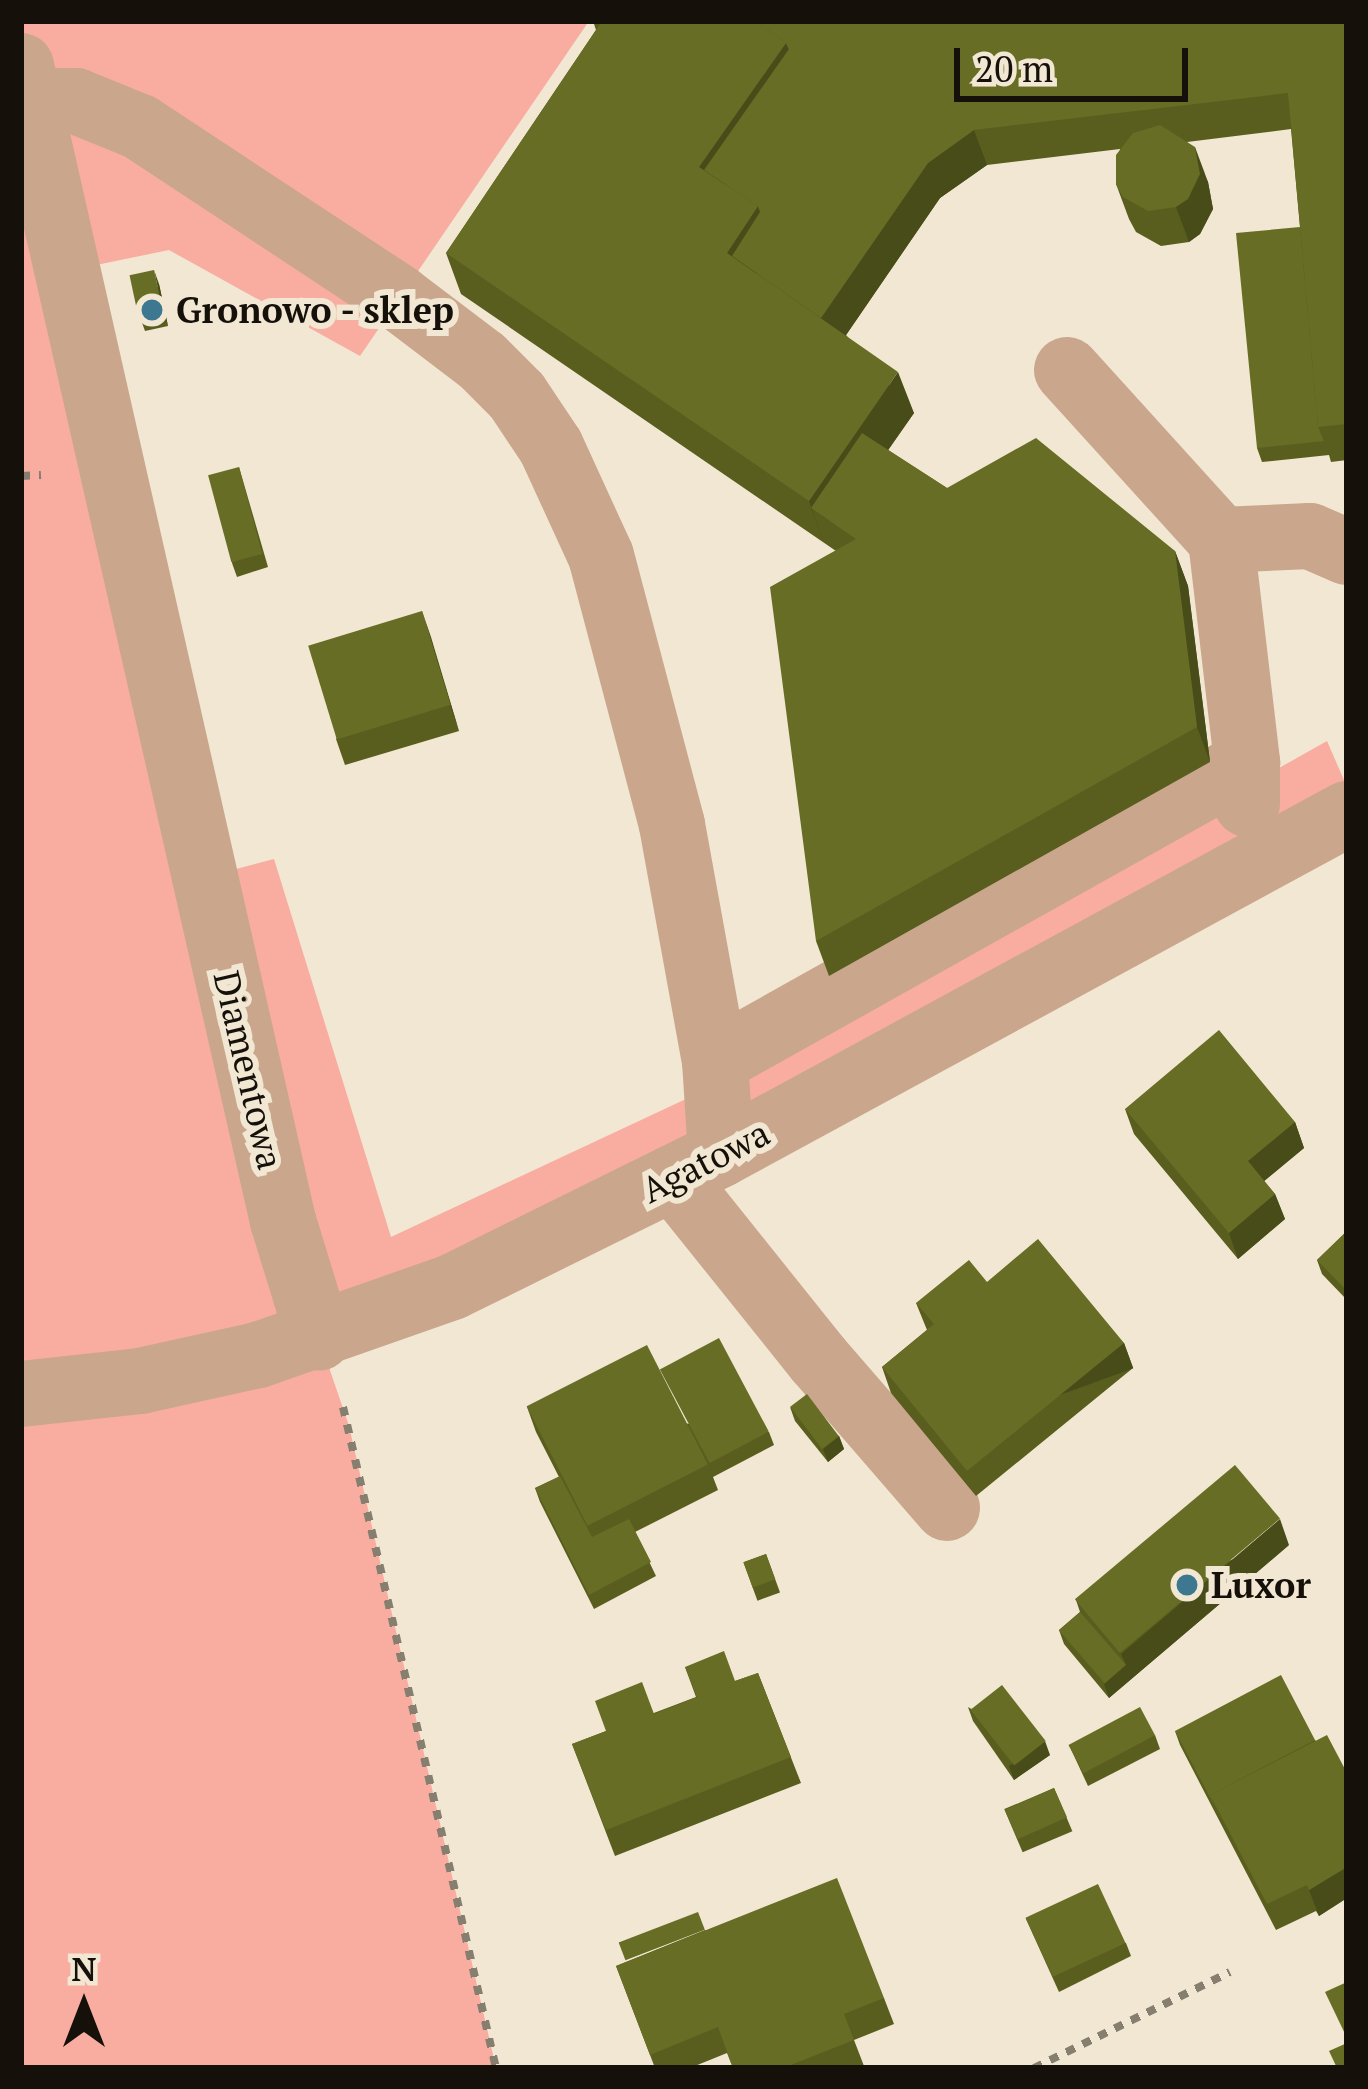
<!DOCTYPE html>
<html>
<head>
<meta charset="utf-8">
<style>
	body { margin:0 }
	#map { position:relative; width:1368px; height:2089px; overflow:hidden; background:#f1e7d2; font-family:"PT Serif",serif }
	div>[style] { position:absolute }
	.green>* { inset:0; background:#f9aca0 }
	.path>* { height:8px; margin-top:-4px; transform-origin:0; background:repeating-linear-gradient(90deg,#867f70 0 9px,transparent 0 18px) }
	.minor>* { height:66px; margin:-33px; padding:0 33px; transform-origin:33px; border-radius:33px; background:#c9a68c }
	.wall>* { inset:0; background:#595e1f; transform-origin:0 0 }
	.shaded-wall>* { inset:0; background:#484c19; transform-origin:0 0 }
	.building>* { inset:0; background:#676d24; transform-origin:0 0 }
	.dots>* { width:33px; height:33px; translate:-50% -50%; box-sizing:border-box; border:6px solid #f1e7d2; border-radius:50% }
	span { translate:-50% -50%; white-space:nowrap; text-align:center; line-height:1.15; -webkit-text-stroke:12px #f1e7d2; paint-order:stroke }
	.poi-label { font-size:36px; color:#15110a; font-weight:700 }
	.left { translate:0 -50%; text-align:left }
	.street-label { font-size:36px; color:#15110a }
	.frame { position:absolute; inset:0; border:24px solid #15110a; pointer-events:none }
	.north { position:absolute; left:24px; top:1945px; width:120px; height:120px; -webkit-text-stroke:9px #f1e7d2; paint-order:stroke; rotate:0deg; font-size:33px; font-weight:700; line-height:48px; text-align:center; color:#15110a }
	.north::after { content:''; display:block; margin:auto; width:42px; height:54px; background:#15110a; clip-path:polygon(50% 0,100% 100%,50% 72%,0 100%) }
	.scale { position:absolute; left:954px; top:48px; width:234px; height:54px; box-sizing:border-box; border:6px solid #15110a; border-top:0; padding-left:15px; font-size:36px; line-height:42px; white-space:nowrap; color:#15110a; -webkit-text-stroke:9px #f1e7d2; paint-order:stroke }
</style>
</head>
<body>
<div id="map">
	<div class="green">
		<i style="clip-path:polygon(21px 21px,589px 21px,360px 356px,169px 250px,67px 271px,206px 877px,274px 859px,391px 1237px,718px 1084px,1327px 741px,1347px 787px,319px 1338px,349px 1426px,496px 2068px,21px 2068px)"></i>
	</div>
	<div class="path">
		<i style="left:21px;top:476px;width:20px;rotate:-3deg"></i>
		<i style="left:343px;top:1407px;width:678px;rotate:76.97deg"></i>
		<i style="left:1034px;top:2068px;width:218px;rotate:-26.1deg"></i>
	</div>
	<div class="minor">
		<i style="left:21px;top:66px;width:1184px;rotate:77.22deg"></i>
		<i style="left:283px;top:1221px;width:122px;rotate:72.9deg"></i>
		<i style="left:29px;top:101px;width:47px"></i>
		<i style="left:76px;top:101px;width:69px;rotate:22.1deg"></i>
		<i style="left:140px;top:127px;width:310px;rotate:33.4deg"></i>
		<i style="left:399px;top:298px;width:104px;rotate:37.2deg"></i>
		<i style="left:482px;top:361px;width:49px;rotate:45deg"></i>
		<i style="left:517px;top:396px;width:61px;rotate:56.3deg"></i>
		<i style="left:551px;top:447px;width:120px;rotate:65.4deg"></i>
		<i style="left:601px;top:556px;width:278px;rotate:75.2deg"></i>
		<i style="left:672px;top:825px;width:240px;rotate:79.7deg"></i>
		<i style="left:715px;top:1061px;width:93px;rotate:86.3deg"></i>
		<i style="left:1067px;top:370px;width:229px;rotate:47.8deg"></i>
		<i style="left:1221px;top:540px;width:225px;rotate:83.3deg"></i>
		<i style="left:1247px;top:763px;width:41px;rotate:90deg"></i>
		<i style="left:1221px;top:540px;width:89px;rotate:-2.6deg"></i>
		<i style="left:1310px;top:536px;width:40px;rotate:23.4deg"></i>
		<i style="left:715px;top:1061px;width:610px;rotate:-29.26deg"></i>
		<i style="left:673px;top:1178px;width:232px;rotate:51.3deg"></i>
		<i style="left:818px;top:1359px;width:197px;rotate:49.1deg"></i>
		<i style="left:21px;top:1394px;width:120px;rotate:-6.2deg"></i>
		<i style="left:140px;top:1381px;width:121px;rotate:-12.4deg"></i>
		<i style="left:258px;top:1355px;width:206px;rotate:-19.3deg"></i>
		<i style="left:452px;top:1287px;width:300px;rotate:-26.3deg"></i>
		<i style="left:721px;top:1154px;width:712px;rotate:-28.51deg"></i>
	</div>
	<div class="wall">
		<i style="clip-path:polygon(593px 21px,1347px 21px,1347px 460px,1331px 462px,1329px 455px,1262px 462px,1257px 448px,1300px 227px,1291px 129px,1187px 142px,1208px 182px,1213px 209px,1200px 234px,1189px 242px,1161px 246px,1136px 232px,1129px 219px,1116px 184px,1120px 149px,987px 165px,940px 198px,846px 335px,914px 413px,888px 450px,947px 488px,1175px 551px,1188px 586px,1210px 762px,829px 976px,816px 941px,836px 551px,461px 294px,446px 253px,596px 30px)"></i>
		<i style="clip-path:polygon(159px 284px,168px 326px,145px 331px,140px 317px)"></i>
		<i style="clip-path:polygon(239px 467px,268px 567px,237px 577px,232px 563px)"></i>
		<i style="clip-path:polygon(422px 611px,459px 731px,345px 765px,336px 739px)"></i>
		<i style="clip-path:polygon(1125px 1109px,1295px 1122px,1304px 1148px,1264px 1181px,1275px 1194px,1285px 1219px,1238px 1259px,1134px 1134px)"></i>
		<i style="clip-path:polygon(1347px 1231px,1347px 1300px,1322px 1274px,1317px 1260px)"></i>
		<i style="clip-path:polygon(987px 1282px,1124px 1343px,1133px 1368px,976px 1496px,891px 1393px,882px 1367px,927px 1330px,916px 1303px)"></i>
		<i style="clip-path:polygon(527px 1407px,769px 1432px,774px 1445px,713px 1477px,718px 1490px,635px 1532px,656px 1576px,594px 1609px,540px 1502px,535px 1488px,559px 1477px,536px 1432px)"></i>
		<i style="clip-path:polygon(790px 1407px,839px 1436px,844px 1449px,828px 1462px,795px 1421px)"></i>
		<i style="clip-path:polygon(1289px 1545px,1109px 1698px,1064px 1644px,1059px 1630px,1080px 1612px,1076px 1600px)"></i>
		<i style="left:766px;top:1554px;width:41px;height:24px;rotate:70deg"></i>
		<i style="clip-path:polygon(685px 1667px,735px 1681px,758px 1673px,801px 1783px,615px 1856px,572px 1744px,696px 1697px)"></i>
		<i style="clip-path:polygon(968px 1707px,1050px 1755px,1014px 1780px,973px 1721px)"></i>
		<i style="clip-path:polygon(1175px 1731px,1315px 1740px,1347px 1773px,1347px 1898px,1319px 1916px,1316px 1911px,1276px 1930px,1180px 1745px)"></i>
		<i style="clip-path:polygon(1155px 1735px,1160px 1749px,1088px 1786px,1069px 1745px)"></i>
		<i style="left:1054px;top:1788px;width:47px;height:54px;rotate:67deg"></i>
		<i style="clip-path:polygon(1026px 1919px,1126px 1943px,1131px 1956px,1059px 1992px)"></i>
		<i style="clip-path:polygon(705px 1930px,884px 1998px,894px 2024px,854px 2040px,864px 2066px,859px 2068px,733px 2068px,727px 2053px,690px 2068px,655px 2068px,616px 1966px)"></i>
	</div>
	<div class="shaded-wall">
		<i style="clip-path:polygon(786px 43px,801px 84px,727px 190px,699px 167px)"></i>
		<i style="clip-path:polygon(974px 130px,987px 165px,940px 198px,831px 357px,818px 322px,928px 163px)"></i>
		<i style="clip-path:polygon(1195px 147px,1208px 182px,1213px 209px,1200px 234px,1189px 242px,1176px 207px)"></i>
		<i style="clip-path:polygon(758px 206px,773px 247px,754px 277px,727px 253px)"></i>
		<i style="clip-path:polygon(154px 270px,159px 284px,168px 326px,163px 312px)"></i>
		<i style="clip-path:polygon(898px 372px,914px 413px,836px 525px,811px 508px,824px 543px,809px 501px)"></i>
		<i style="clip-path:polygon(1175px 551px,1188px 586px,1210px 762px,1197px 727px)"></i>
		<i style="clip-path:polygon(422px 611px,431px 637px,459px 731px,450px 705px)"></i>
		<i style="clip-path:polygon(1295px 1122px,1304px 1148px,1257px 1187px,1248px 1161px)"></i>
		<i style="clip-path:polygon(1275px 1194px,1285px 1219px,1238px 1259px,1229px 1233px)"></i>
		<i style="left:1124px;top:1343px;width:27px;height:203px;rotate:70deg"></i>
		<i style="clip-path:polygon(839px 1436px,844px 1449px,828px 1462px,823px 1449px)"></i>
		<i style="clip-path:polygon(1280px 1519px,1289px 1545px,1109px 1698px,1104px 1684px,1126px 1665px,1121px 1654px)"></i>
		<i style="clip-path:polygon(1045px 1741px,1050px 1755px,1014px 1780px,1009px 1766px)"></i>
		<i style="clip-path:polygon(1347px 1867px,1347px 1898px,1319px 1916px,1309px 1890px)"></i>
	</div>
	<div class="building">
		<i style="clip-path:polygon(602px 21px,755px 21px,786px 43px,699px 167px,758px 206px,727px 253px,898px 372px,809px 501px,446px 253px)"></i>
		<i style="clip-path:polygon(755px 21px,1347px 21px,1347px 424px,1318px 427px,1288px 93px,974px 130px,928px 163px,821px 318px,732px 256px,760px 212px,758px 206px,704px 170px,789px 49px,786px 43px)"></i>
		<i style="clip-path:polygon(1160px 125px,1195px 147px,1200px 174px,1188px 199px,1176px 207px,1148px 211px,1123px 197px,1116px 184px,1116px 155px,1133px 133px)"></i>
		<i style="clip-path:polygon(1300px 227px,1318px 427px,1324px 441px,1257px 448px,1236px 233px)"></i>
		<i style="left:154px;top:270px;width:43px;height:25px;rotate:78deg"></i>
		<i style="clip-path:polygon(862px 433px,947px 488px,1036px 438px,1175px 551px,1197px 727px,816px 941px,770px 587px,856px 539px,811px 508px)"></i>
		<i style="left:239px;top:467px;width:90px;height:32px;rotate:75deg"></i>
		<i style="left:422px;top:611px;width:98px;height:119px;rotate:73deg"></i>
		<i style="clip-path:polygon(1219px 1030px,1295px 1122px,1248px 1161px,1275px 1194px,1229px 1233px,1125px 1109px)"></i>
		<i style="clip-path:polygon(1347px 1231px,1347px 1291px,1317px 1260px)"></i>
		<i style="clip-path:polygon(1038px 1239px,1124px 1343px,967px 1471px,882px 1367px,934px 1324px,916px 1303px,969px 1260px,987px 1282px)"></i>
		<i style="left:719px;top:1338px;width:106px;height:67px;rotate:62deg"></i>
		<i style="left:647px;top:1345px;width:134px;height:135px;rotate:63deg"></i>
		<i style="left:807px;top:1394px;width:53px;height:21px;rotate:53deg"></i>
		<i style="left:1235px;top:1465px;width:70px;height:209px;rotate:50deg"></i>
		<i style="clip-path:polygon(560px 1476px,592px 1537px,629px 1519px,651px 1562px,589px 1595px,535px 1488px)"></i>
		<i style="left:766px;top:1554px;width:27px;height:24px;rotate:70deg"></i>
		<i style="left:1080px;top:1612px;width:70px;height:28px;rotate:49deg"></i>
		<i style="clip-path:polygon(724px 1651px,735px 1681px,758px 1673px,791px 1757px,606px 1830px,572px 1744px,606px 1731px,595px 1701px,642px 1682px,654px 1714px,697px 1697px,685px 1667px)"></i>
		<i style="clip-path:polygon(1281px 1675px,1315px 1740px,1210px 1795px,1215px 1807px,1175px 1731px)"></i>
		<i style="left:1002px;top:1685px;width:71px;height:40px;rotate:52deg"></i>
		<i style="left:1140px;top:1707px;width:32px;height:81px;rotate:62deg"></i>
		<i style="clip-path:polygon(1327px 1735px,1347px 1773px,1347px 1867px,1309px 1890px,1307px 1885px,1267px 1904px,1210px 1795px)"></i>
		<i style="left:1054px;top:1788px;width:32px;height:54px;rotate:66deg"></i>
		<i style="clip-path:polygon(837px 1878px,884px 1998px,844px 2014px,854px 2040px,783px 2068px,733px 2068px,718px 2027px,650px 2055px,616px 1966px)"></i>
		<i style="left:1098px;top:1884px;width:65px;height:80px;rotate:65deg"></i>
		<i style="left:698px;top:1912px;width:19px;height:85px;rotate:69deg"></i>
		<i style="clip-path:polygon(1347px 1982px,1347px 2038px,1325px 1992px)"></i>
		<i style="clip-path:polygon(1347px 2043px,1347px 2068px,1337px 2068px,1329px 2051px)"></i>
	</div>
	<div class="dots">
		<i style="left:152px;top:310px;background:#3d7890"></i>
		<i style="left:1187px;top:1585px;background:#3d7890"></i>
	</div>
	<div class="poi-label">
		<span class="left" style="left:176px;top:310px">Gronowo - sklep</span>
		<span class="left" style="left:1211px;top:1585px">Luxor</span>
	</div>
	<div class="street-label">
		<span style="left:249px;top:1070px;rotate:77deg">Diamentowa</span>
		<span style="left:705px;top:1161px;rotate:-27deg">Agatowa</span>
	</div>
	<div class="frame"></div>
	<div class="north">N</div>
	<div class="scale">20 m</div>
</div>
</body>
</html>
